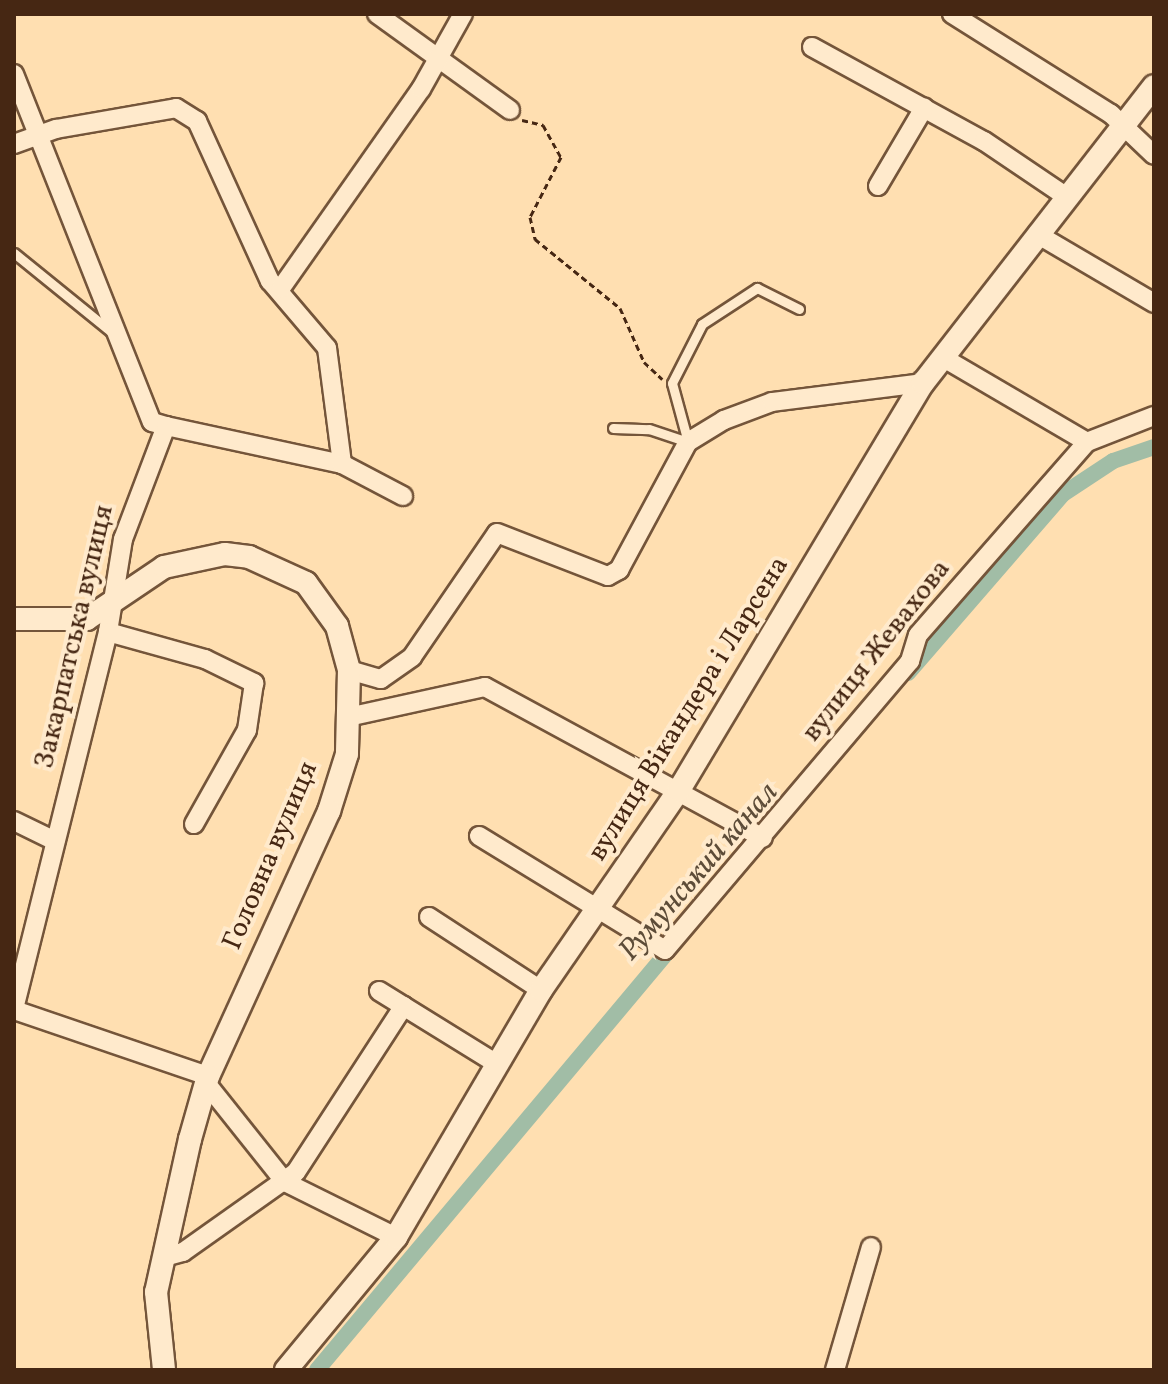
<!DOCTYPE html>
<html>
<head>
<meta charset="utf-8">
<style>
	body { margin:0 }
	#map { position:relative; width:1168px; height:1384px; overflow:hidden; background:#ffdfb1; font-family:Vollkorn,serif }
	div>[style] { position:absolute }
	.canal>* { height:16px; margin:-8px; padding:0 8px; transform-origin:8px; border-radius:8px; background:#a1bda6 }
	.path>* { height:3px; margin-top:-1.5px; transform-origin:0; background:repeating-linear-gradient(90deg,#462713 0 6px,transparent 0 10px) }
	.roads { filter:drop-shadow(2px 0 #74553a) drop-shadow(-2px 0 #74553a) drop-shadow(0 2px #74553a) drop-shadow(0 -2px #74553a) }
	.service>* { height:9px; margin:-4.5px; padding:0 4.5px; transform-origin:4.5px; border-radius:4.5px; background:#ffeacc }
	.minor>* { height:18px; margin:-9px; padding:0 9px; transform-origin:9px; border-radius:9px; background:#ffeacc }
	.tertiary>* { height:22px; margin:-11px; padding:0 11px; transform-origin:11px; border-radius:11px; background:#ffeacc }
	span { translate:-50% -50%; white-space:nowrap; text-align:center; line-height:1.15; -webkit-text-stroke:8px #ffeacc; paint-order:stroke }
	.street-label { font-size:28px; color:#462713 }
	.water-label { font-size:30px; color:#5d4c38; font-style:italic }
	.frame { position:absolute; inset:0; border:16px solid #462713; pointer-events:none }
</style>
</head>
<body>
<div id="map">
	<div class="canal">
		<i style="left:908px;top:673px;width:237px;rotate:-49.1deg"></i>
		<i style="left:1063px;top:494px;width:60px;rotate:-33.4deg"></i>
		<i style="left:1113px;top:461px;width:43px;rotate:-18.9deg"></i>
		<i style="left:317px;top:1370px;width:559px;rotate:-50.01deg"></i>
	</div>
	<div class="path">
		<i style="left:522px;top:120px;width:22px;rotate:13deg"></i>
		<i style="left:543px;top:125px;width:37px;rotate:61deg"></i>
		<i style="left:561px;top:157px;width:68px;rotate:117.3deg"></i>
		<i style="left:530px;top:217px;width:23px;rotate:77deg"></i>
		<i style="left:535px;top:239px;width:109px;rotate:39.1deg"></i>
		<i style="left:620px;top:308px;width:59px;rotate:66deg"></i>
		<i style="left:644px;top:362px;width:25px;rotate:43deg"></i>
	</div>
	<div class="roads">
		<div class="service">
			<i style="left:14px;top:253px;width:129px;rotate:39deg"></i>
			<i style="left:613px;top:428px;width:36px;rotate:2deg"></i>
			<i style="left:649px;top:429px;width:41px;rotate:18.4deg"></i>
			<i style="left:688px;top:442px;width:61px;rotate:-105.2deg"></i>
			<i style="left:672px;top:383px;width:66px;rotate:-63deg"></i>
			<i style="left:702px;top:324px;width:66px;rotate:-33.2deg"></i>
			<i style="left:757px;top:288px;width:47px;rotate:26.6deg"></i>
		</div>
		<div class="minor">
			<i style="left:377px;top:14px;width:164px;rotate:35.8deg"></i>
			<i style="left:952px;top:14px;width:188px;rotate:32.2deg"></i>
			<i style="left:1111px;top:114px;width:59px;rotate:43.6deg"></i>
			<i style="left:812px;top:47px;width:196px;rotate:28.7deg"></i>
			<i style="left:984px;top:141px;width:100px;rotate:34deg"></i>
			<i style="left:14px;top:74px;width:374px;rotate:68.4deg"></i>
			<i style="left:152px;top:422px;width:15px;rotate:16deg"></i>
			<i style="left:166px;top:426px;width:121px;rotate:110.8deg"></i>
			<i style="left:123px;top:539px;width:94px;rotate:99.2deg"></i>
			<i style="left:108px;top:632px;width:389px;rotate:104deg"></i>
			<i style="left:14px;top:144px;width:45px;rotate:-19.7deg"></i>
			<i style="left:56px;top:129px;width:122px;rotate:-9.9deg"></i>
			<i style="left:176px;top:108px;width:25px;rotate:32deg"></i>
			<i style="left:197px;top:121px;width:176px;rotate:65.5deg"></i>
			<i style="left:270px;top:281px;width:88px;rotate:49.6deg"></i>
			<i style="left:327px;top:348px;width:117px;rotate:82.6deg"></i>
			<i style="left:878px;top:186px;width:91px;rotate:-59.5deg"></i>
			<i style="left:1037px;top:234px;width:136px;rotate:30.5deg"></i>
			<i style="left:281px;top:288px;width:243px;rotate:-54.9deg"></i>
			<i style="left:421px;top:89px;width:86px;rotate:-60.8deg"></i>
			<i style="left:942px;top:357px;width:168px;rotate:30.4deg"></i>
			<i style="left:166px;top:426px;width:180px;rotate:12.2deg"></i>
			<i style="left:342px;top:464px;width:69px;rotate:27.7deg"></i>
			<i style="left:108px;top:632px;width:101px;rotate:15.6deg"></i>
			<i style="left:205px;top:659px;width:55px;rotate:26.1deg"></i>
			<i style="left:254px;top:683px;width:48px;rotate:98.5deg"></i>
			<i style="left:247px;top:730px;width:108px;rotate:119.4deg"></i>
			<i style="left:349px;top:670px;width:33px;rotate:16deg"></i>
			<i style="left:381px;top:679px;width:38px;rotate:-35deg"></i>
			<i style="left:412px;top:657px;width:150px;rotate:-55.6deg"></i>
			<i style="left:497px;top:533px;width:119px;rotate:21.2deg"></i>
			<i style="left:608px;top:576px;width:13px;rotate:-29deg"></i>
			<i style="left:619px;top:570px;width:145px;rotate:-61.7deg"></i>
			<i style="left:688px;top:442px;width:42px;rotate:-31.4deg"></i>
			<i style="left:724px;top:420px;width:51px;rotate:-20.6deg"></i>
			<i style="left:772px;top:402px;width:152px;rotate:-7.2deg"></i>
			<i style="left:348px;top:717px;width:140px;rotate:-12.4deg"></i>
			<i style="left:485px;top:687px;width:316px;rotate:28.5deg"></i>
			<i style="left:14px;top:821px;width:46px;rotate:26deg"></i>
			<i style="left:479px;top:836px;width:218px;rotate:31.5deg"></i>
			<i style="left:665px;top:950px;width:379px;rotate:-49.7deg"></i>
			<i style="left:910px;top:661px;width:27px;rotate:-73deg"></i>
			<i style="left:918px;top:635px;width:257px;rotate:-48.8deg"></i>
			<i style="left:1087px;top:442px;width:72px;rotate:-21.2deg"></i>
			<i style="left:429px;top:917px;width:134px;rotate:33.1deg"></i>
			<i style="left:379px;top:991px;width:139px;rotate:31.7deg"></i>
			<i style="left:14px;top:1010px;width:205px;rotate:18.8deg"></i>
			<i style="left:206px;top:1083px;width:127px;rotate:51.4deg"></i>
			<i style="left:285px;top:1182px;width:124px;rotate:26.4deg"></i>
			<i style="left:164px;top:1257px;width:20px;rotate:-15deg"></i>
			<i style="left:183px;top:1252px;width:138px;rotate:-35.3deg"></i>
			<i style="left:296px;top:1172px;width:198px;rotate:-57deg"></i>
			<i style="left:835px;top:1370px;width:128px;rotate:-73.7deg"></i>
		</div>
		<div class="tertiary">
			<i style="left:14px;top:619px;width:73px"></i>
			<i style="left:87px;top:619px;width:93px;rotate:-34deg"></i>
			<i style="left:164px;top:567px;width:62px;rotate:-12deg"></i>
			<i style="left:225px;top:554px;width:24px;rotate:7deg"></i>
			<i style="left:249px;top:557px;width:63px;rotate:24.5deg"></i>
			<i style="left:306px;top:583px;width:53px;rotate:54.2deg"></i>
			<i style="left:337px;top:626px;width:46px;rotate:74.7deg"></i>
			<i style="left:349px;top:670px;width:84px;rotate:91.4deg"></i>
			<i style="left:347px;top:754px;width:60px;rotate:107.5deg"></i>
			<i style="left:329px;top:811px;width:291px;rotate:114.5deg"></i>
			<i style="left:208px;top:1076px;width:66px;rotate:105.9deg"></i>
			<i style="left:190px;top:1139px;width:157px;rotate:102.5deg"></i>
			<i style="left:156px;top:1292px;width:78px;rotate:84.1deg"></i>
			<i style="left:286px;top:1370px;width:173px;rotate:-50.4deg"></i>
			<i style="left:396px;top:1237px;width:286px;rotate:-59.6deg"></i>
			<i style="left:541px;top:990px;width:243px;rotate:-55.4deg"></i>
			<i style="left:679px;top:790px;width:475px;rotate:-59.1deg"></i>
			<i style="left:923px;top:383px;width:376px;rotate:-52.1deg"></i>
		</div>
	</div>
	<div class="street-label">
		<span style="left:75px;top:637px;rotate:-77deg">Закарпатська вулиця</span>
		<span style="left:877px;top:651px;rotate:-52deg">вулиця Жевахова</span>
		<span style="left:689px;top:709px;rotate:-58deg">вулиця Вікандера і Ларсена</span>
		<span style="left:271px;top:856px;rotate:-67deg">Головна вулиця</span>
	</div>
	<div class="water-label">
		<span style="left:699px;top:872px;rotate:-49deg">Румунський канал</span>
	</div>
	<div class="frame"></div>
</div>
</body>
</html>
